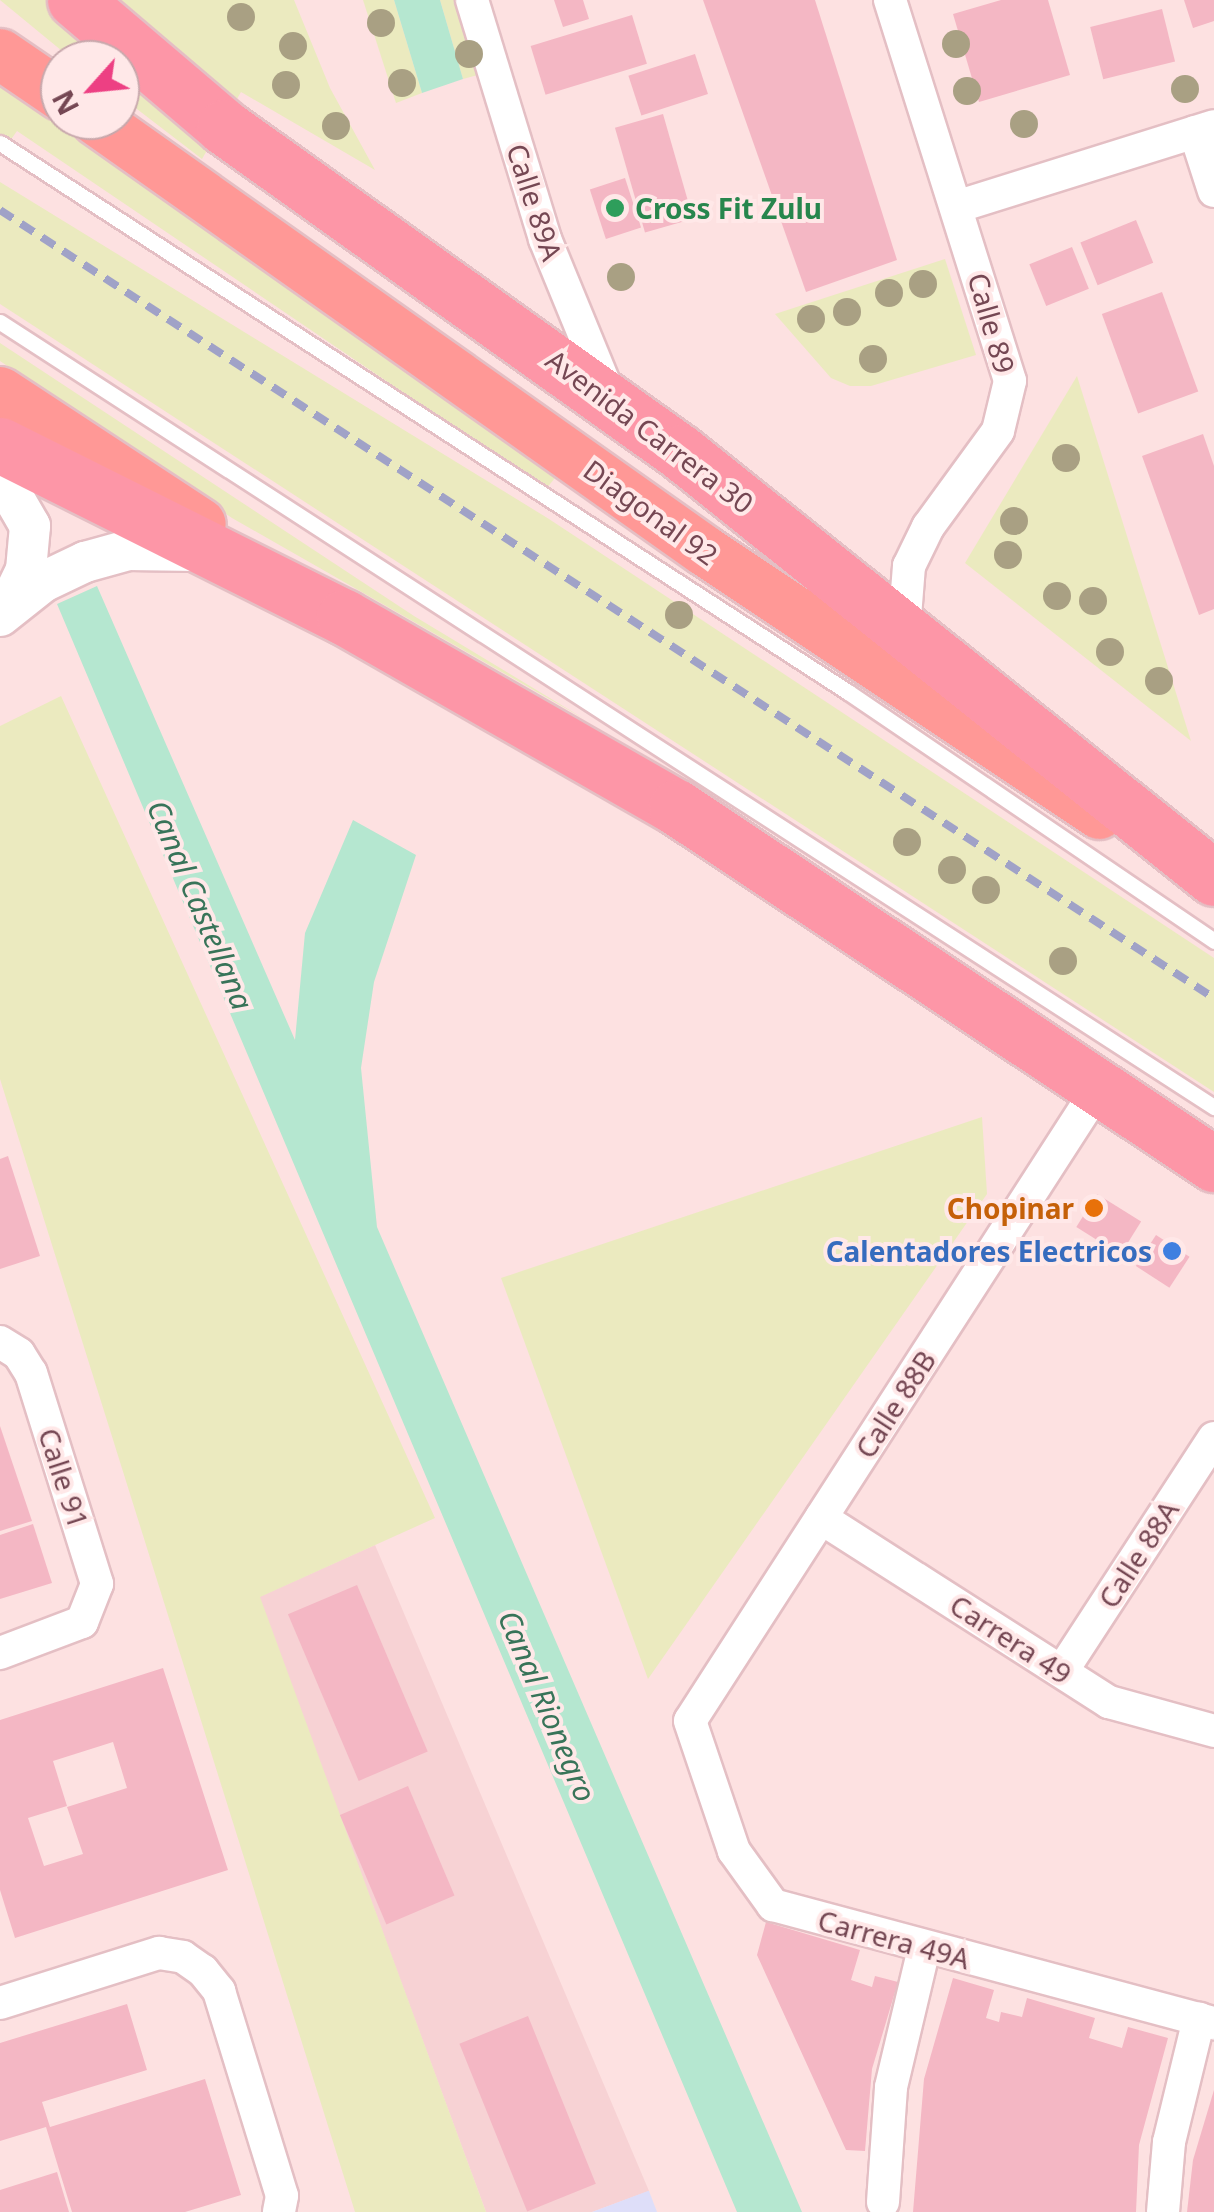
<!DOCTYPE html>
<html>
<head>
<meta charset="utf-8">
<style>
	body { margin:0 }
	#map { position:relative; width:1214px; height:2212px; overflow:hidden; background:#fde1e1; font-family:"Noto Sans",sans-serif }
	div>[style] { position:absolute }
	.residential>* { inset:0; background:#f7d2d4 }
	.education>* { inset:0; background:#dedef9 }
	.green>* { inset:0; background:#ebeabf }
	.water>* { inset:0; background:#b5e7d0 }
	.building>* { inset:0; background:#f4b7c4; transform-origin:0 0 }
	.roads { filter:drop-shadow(2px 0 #e4bfc4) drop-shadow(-2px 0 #e4bfc4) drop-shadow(0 2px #e4bfc4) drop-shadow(0 -2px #e4bfc4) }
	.service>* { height:15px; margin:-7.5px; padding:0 7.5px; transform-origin:7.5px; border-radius:7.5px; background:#fff }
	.minor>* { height:32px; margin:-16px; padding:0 16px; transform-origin:16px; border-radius:16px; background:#fff }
	.tertiary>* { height:40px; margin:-20px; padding:0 20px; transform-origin:20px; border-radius:20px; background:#fff }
	.primary>* { height:50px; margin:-25px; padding:0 25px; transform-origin:25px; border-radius:25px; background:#ff9896 }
	.trunk>* { height:55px; margin:-27.5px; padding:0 27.5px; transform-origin:27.5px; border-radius:27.5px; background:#fd96a7 }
	.rail>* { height:8px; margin-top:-4px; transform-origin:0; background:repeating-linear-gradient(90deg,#a0a2c7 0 15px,transparent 0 25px) }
	.trees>* { width:28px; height:28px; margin:-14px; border-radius:50%; background:#a9a083 }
	.dots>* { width:28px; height:28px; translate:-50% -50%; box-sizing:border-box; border:5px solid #ffe8e8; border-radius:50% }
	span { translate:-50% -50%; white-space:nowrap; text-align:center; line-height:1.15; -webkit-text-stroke:8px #ffe8e8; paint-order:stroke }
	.street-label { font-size:28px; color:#754753 }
	.leisure-label { font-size:28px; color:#27864d; font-weight:700 }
	.left { translate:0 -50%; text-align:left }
	.food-label { font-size:28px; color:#c56008; font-weight:700 }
	.right { translate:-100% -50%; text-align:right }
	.shop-label { font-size:28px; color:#366cbe; font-weight:700 }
	.water-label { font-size:30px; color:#387459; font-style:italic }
	.north { position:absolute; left:40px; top:40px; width:100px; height:100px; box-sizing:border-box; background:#ffe8e8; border:2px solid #c8a8ac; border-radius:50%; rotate:243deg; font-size:28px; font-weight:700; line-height:40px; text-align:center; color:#754753 }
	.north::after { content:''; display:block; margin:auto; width:35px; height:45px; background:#ed4083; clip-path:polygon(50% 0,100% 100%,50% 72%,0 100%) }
</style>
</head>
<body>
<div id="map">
	<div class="residential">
		<i style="clip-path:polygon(375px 1545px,649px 2191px,592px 2212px,486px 2212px,259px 1597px)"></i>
	</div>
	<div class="education">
		<i style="clip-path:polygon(649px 2191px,657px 2212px,592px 2212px,648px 2191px)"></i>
	</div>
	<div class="green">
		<i style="clip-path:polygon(0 0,294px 0,330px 88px,375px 170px,241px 92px,202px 159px,120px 96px,120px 60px,73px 60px)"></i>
		<i style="clip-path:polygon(363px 0,394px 0,422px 93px,396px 103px)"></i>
		<i style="clip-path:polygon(440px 0,462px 0,485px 73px,463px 79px)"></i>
		<i style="clip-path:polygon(0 84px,221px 230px,559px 473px,546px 489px,17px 131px,0 155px)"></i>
		<i style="clip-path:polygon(0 182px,549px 519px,1214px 958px,1214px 1092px,0 304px)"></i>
		<i style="clip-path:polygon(945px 259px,976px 355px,871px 386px,850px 386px,831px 378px,775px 314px)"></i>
		<i style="clip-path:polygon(0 343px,414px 616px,586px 720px,232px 518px,0 361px)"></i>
		<i style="clip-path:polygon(1077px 376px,1191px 741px,965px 563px)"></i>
		<i style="clip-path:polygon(61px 696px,435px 1518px,260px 1597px,486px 2212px,355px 2212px,0 1079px,0 726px)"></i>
		<i style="clip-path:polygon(982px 1117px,987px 1194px,648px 1679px,501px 1278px)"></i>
	</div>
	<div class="water">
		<i style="clip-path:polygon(394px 0,440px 0,463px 79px,422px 93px)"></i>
		<i style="clip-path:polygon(97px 586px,295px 1040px,305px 933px,353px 820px,416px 855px,374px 982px,361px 1068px,377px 1227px,802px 2212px,737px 2212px,57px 604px)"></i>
	</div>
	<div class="building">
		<i style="clip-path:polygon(554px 0,583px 0,589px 19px,563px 27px)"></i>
		<i style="clip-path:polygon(703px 0,815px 0,897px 260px,806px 292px)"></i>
		<i style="clip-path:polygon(1001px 0,1048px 0,1070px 75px,979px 102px,953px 14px)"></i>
		<i style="clip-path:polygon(1184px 0,1214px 0,1214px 21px,1193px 28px)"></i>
		<i style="left:1162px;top:9px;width:54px;height:74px;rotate:76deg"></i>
		<i style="left:632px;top:15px;width:51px;height:106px;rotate:73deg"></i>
		<i style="left:695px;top:54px;width:42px;height:70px;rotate:72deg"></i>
		<i style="left:663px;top:114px;width:109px;height:50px;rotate:74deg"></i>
		<i style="left:625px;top:178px;width:52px;height:37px;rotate:72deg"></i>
		<i style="left:1136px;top:220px;width:46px;height:60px;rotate:68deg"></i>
		<i style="left:1072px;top:247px;width:45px;height:46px;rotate:68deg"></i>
		<i style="left:1162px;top:292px;width:106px;height:64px;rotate:70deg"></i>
		<i style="clip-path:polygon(1203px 434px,1214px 466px,1214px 609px,1199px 615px,1142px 456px)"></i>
		<i style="clip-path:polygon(8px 1156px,40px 1256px,0 1269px,0 1159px)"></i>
		<i style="left:1097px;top:1194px;width:52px;height:39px;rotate:32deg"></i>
		<i style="left:1156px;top:1235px;width:40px;height:37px;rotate:33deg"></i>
		<i style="clip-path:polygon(0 1426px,32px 1521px,0 1531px)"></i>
		<i style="clip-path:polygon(33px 1524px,52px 1583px,0 1599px,0 1535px)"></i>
		<i style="left:357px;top:1585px;width:181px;height:75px;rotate:67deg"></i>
		<i style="clip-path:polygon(evenodd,163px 1668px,228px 1870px,15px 1938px,0 1890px,0 1720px,163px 1668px,113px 1742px,127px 1788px,67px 1807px,83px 1854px,44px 1866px,28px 1818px,67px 1806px,53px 1761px,113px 1742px)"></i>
		<i style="left:408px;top:1786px;width:119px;height:74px;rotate:67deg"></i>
		<i style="clip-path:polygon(766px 1922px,860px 1950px,851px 1980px,872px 1987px,875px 1976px,898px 1982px,872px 2069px,865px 2151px,846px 2150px,757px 1955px)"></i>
		<i style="clip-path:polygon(953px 1978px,994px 1990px,986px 2018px,999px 2022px,1001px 2012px,1022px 2017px,1027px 1998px,1095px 2018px,1089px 2038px,1122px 2048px,1128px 2027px,1168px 2038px,1139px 2145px,1136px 2212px,913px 2212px,924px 2079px)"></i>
		<i style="clip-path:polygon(127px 2004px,147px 2070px,42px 2102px,50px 2127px,205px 2079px,241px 2195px,185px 2212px,72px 2212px,46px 2127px,0 2141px,0 2043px)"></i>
		<i style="left:528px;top:2016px;width:181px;height:74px;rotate:68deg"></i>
		<i style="clip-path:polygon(1214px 2090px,1214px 2212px,1187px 2212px,1193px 2160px)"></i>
		<i style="clip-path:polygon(57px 2172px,69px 2212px,0 2212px,0 2190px)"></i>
	</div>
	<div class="roads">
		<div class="service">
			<i style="left:0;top:143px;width:1010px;rotate:32.92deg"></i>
			<i style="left:848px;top:692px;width:443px;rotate:34.2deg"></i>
			<i style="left:0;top:322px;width:1446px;rotate:32.89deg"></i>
		</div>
		<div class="minor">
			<i style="left:472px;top:0;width:250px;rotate:73deg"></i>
			<i style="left:545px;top:239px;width:169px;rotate:67.7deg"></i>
			<i style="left:890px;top:0;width:399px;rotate:72.5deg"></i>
			<i style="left:1010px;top:381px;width:51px;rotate:103.5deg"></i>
			<i style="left:998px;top:431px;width:119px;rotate:126.1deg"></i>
			<i style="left:928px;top:527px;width:43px;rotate:116deg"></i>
			<i style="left:909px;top:566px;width:63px;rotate:94.5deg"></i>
			<i style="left:1195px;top:132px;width:62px;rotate:72.1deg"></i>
			<i style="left:956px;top:207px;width:270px;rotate:-17.4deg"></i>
			<i style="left:1099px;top:1087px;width:754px;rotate:122.83deg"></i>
			<i style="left:690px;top:1721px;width:137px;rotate:71.3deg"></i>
			<i style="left:734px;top:1851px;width:67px;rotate:54.2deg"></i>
			<i style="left:773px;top:1905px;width:457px;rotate:15deg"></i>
			<i style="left:0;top:1342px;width:22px;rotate:32deg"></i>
			<i style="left:19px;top:1354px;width:22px;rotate:58deg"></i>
			<i style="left:31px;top:1373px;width:221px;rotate:72.6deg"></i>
			<i style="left:97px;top:1584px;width:41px;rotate:111.5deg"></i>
			<i style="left:82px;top:1622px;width:88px;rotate:159.3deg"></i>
			<i style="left:821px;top:1518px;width:342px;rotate:32.6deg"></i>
			<i style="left:1109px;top:1702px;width:109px;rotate:15.4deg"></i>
			<i style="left:1062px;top:1671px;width:278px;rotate:-56.9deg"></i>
			<i style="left:0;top:2003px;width:167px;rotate:-17.5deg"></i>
			<i style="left:159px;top:1953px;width:24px;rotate:9deg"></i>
			<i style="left:183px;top:1957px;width:24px;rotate:35deg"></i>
			<i style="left:203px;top:1971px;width:26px;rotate:51deg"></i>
			<i style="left:219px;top:1991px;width:214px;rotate:72.9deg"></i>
			<i style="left:282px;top:2196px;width:16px;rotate:101deg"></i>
			<i style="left:883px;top:2202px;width:115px;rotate:-86deg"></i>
			<i style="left:891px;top:2087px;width:143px;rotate:-76.6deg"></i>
			<i style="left:1163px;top:2212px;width:70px;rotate:-85.1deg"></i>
			<i style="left:1169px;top:2142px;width:127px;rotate:-76.3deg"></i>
		</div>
		<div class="tertiary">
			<i style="left:0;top:474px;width:60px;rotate:60deg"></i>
			<i style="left:30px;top:526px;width:44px;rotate:95.2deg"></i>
			<i style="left:26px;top:570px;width:41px;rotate:115.9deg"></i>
			<i style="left:0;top:616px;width:55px;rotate:-38.3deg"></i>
			<i style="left:43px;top:582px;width:47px;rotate:-25.5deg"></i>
			<i style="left:85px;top:562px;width:45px;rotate:-15.6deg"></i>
			<i style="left:128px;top:550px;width:70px;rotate:0.8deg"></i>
		</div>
		<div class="primary">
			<i style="left:0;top:54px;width:73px;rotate:34.3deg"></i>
			<i style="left:96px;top:120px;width:746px;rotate:35.29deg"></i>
			<i style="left:705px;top:551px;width:474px;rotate:33.7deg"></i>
			<i style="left:0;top:392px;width:240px;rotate:33.3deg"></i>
		</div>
		<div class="trunk">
			<i style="left:75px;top:0;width:196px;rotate:40.4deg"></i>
			<i style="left:224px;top:127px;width:560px;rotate:35.48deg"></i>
			<i style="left:680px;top:452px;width:683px;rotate:38.58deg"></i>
			<i style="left:0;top:445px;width:385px;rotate:26.6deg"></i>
			<i style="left:344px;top:617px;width:383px;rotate:29.8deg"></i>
			<i style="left:676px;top:807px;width:646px;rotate:33.57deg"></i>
		</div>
	</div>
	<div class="rail">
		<i style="left:0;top:210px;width:1447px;rotate:32.99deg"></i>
	</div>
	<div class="trees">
		<i style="left:241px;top:17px"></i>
		<i style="left:381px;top:23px"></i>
		<i style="left:956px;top:44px"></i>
		<i style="left:293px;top:46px"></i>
		<i style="left:469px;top:54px"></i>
		<i style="left:402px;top:83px"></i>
		<i style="left:286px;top:85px"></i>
		<i style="left:1185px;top:89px"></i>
		<i style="left:967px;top:91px"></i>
		<i style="left:1024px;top:124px"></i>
		<i style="left:336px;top:126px"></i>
		<i style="left:621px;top:277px"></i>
		<i style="left:923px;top:284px"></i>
		<i style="left:889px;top:293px"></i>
		<i style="left:847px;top:312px"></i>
		<i style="left:811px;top:319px"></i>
		<i style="left:873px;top:359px"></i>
		<i style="left:1066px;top:458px"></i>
		<i style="left:1014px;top:521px"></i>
		<i style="left:1008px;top:555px"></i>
		<i style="left:1057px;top:596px"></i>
		<i style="left:1093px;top:601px"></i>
		<i style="left:679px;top:615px"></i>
		<i style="left:1110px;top:652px"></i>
		<i style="left:1159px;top:681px"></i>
		<i style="left:907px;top:842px"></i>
		<i style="left:952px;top:870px"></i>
		<i style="left:986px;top:890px"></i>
		<i style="left:1063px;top:961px"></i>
	</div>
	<div class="dots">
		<i style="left:615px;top:208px;background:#2e9e5b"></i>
		<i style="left:1094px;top:1208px;background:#e8710a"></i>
		<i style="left:1172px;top:1251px;background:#3f7fe0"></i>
	</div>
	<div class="street-label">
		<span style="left:535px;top:202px;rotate:72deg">Calle 89A</span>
		<span style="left:992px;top:323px;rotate:74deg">Calle 89</span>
		<span style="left:650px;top:431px;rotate:37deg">Avenida Carrera 30</span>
		<span style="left:651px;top:512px;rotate:36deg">Diagonal 92</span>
		<span style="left:895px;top:1404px;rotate:-57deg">Calle 88B</span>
		<span style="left:64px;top:1478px;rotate:72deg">Calle 91</span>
		<span style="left:1138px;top:1554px;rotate:-57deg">Calle 88A</span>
		<span style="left:1011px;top:1639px;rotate:33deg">Carrera 49</span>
		<span style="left:894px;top:1939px;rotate:15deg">Carrera 49A</span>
	</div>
	<div class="leisure-label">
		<span class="left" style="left:635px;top:208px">Cross Fit Zulu</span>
	</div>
	<div class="food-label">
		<span class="right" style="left:1074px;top:1208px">Chopinar</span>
	</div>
	<div class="shop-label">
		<span class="right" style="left:1152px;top:1251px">Calentadores Electricos</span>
	</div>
	<div class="water-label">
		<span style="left:200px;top:905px;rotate:67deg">Canal Castellana</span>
		<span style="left:547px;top:1706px;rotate:67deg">Canal Rionegro</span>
	</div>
	<div class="north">N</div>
</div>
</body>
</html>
